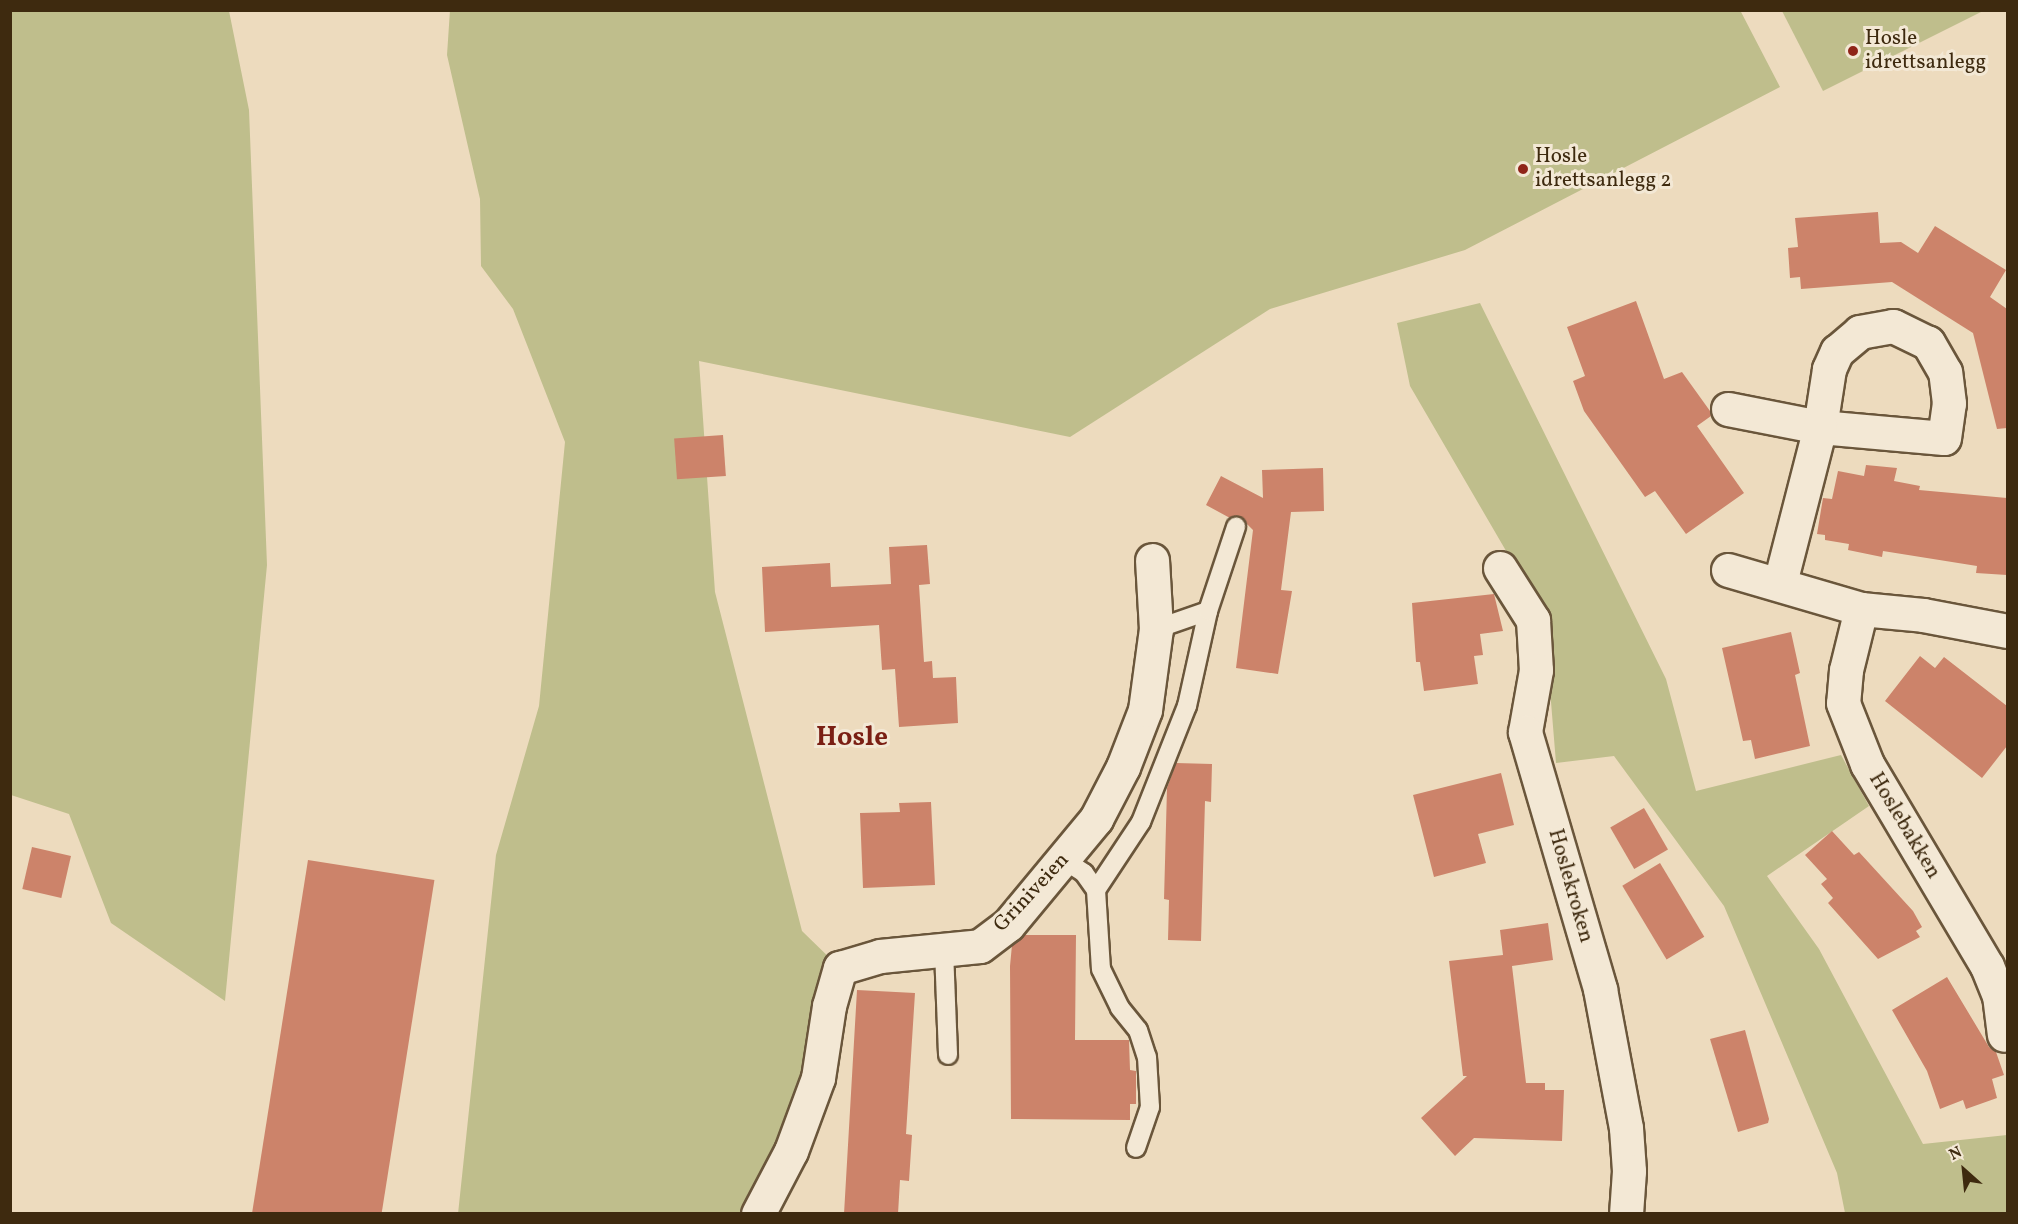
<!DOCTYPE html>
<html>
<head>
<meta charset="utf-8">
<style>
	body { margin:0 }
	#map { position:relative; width:2018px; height:1224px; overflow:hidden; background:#eddbbe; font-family:Vollkorn,serif }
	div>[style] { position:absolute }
	.green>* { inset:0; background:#bfbe8c }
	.building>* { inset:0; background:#cc836a; transform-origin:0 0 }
	.roads { filter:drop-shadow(2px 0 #6a563b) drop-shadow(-2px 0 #6a563b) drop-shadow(0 2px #6a563b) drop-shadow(0 -2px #6a563b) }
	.service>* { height:18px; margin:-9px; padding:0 9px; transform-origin:9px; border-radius:9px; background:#f3e8d5 }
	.minor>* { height:33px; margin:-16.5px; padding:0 16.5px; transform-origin:16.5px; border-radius:16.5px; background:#f3e8d5 }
	.dots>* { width:16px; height:16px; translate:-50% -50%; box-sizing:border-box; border:3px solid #f3e8d5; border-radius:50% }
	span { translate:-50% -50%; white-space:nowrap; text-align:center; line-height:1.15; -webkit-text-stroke:6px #f3e8d5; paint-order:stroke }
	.poi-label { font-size:21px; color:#3e2a0f }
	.left { translate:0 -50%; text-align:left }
	.street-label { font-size:21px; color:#3e2a0f }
	.district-label { font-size:27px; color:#7a1f14; font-weight:700 }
	.frame { position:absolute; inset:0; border:12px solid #3e2a0f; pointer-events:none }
	.north { position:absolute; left:1934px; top:1140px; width:60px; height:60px; -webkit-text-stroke:4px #f3e8d5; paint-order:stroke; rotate:333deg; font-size:16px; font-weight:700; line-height:24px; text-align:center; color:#3e2a0f }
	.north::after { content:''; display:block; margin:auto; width:21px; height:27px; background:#3e2a0f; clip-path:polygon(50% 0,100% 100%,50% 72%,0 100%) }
</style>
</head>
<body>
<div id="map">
	<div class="green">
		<i style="clip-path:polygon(11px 10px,229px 11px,249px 110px,267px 565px,225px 1001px,111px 923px,69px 814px,11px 795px)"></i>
		<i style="clip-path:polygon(450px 10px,1740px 10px,1780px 87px,1465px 250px,1270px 309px,1070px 437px,699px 361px,715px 592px,802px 931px,840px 968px,758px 1213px,458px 1214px,496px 855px,539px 706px,565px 442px,513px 309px,481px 266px,480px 199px,447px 55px)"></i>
		<i style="clip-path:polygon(1782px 11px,1983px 11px,1823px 91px)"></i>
		<i style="clip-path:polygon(1480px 303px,1666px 679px,1696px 791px,1841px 755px,1869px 806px,1767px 876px,1819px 949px,1923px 1144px,2007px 1135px,2007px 1213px,1845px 1213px,1837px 1173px,1724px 906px,1614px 756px,1556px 763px,1546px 641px,1516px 568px,1410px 386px,1397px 323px)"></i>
	</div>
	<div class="building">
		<i style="clip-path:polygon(1878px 212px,1880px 243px,1901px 242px,1918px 253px,1935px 226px,2006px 270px,1990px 297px,2007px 309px,2007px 428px,1997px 429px,1973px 333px,1892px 282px,1801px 289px,1800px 277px,1790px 278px,1788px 248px,1798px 247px,1795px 218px)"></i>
		<i style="clip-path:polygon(1636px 301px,1664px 379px,1682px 372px,1710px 411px,1711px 416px,1697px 426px,1744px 493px,1686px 534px,1655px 491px,1645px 497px,1584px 411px,1573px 381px,1585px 376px,1567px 327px)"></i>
		<i style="left:723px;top:435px;width:41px;height:49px;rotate:86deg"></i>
		<i style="clip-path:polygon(1866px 465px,1897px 468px,1894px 481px,1920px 486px,1919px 490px,2007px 498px,2007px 575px,1976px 573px,1977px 566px,1883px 551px,1882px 557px,1848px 550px,1849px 544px,1825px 540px,1825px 535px,1817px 534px,1823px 498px,1832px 499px,1838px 471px,1864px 476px)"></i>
		<i style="clip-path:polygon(1323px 468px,1324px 511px,1291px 512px,1281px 590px,1292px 591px,1278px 674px,1236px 668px,1253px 530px,1240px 517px,1230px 518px,1206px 505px,1221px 476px,1263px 498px,1262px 470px)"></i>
		<i style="clip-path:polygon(927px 545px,930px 584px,919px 585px,924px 662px,932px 661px,933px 678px,956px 677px,958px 723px,899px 727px,895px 669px,882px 670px,879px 625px,765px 632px,762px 567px,830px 563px,831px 587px,891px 584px,889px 547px)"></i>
		<i style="clip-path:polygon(1494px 594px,1503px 631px,1480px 634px,1483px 655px,1474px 656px,1478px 684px,1424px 691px,1420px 662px,1416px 662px,1412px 603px)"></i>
		<i style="clip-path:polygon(1791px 632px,1800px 673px,1795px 675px,1810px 746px,1755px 759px,1751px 740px,1743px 741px,1722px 648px)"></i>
		<i style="clip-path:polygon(1920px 656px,1935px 668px,1944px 657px,2007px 706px,2007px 746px,1982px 778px,1885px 701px)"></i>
		<i style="clip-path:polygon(1176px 763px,1212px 764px,1211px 802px,1205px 801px,1201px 941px,1168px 940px,1169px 900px,1164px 899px,1167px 788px)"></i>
		<i style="clip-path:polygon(1501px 773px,1514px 825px,1478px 834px,1486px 863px,1434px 877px,1413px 795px)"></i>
		<i style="clip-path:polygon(931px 802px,935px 885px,863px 888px,860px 813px,900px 812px,899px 803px)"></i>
		<i style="left:1644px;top:808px;width:48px;height:39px;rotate:60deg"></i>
		<i style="clip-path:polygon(1832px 831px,1854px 855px,1859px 852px,1913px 911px,1922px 927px,1916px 931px,1920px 937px,1878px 959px,1828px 903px,1833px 898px,1821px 884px,1827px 879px,1805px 855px)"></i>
		<i style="left:32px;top:847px;width:40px;height:43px;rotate:13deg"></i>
		<i style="left:308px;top:860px;width:128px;height:358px;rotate:9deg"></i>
		<i style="left:1660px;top:863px;width:86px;height:44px;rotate:59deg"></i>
		<i style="clip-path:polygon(1548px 923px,1553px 960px,1512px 966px,1526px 1083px,1545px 1083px,1545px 1090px,1564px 1090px,1562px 1141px,1474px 1138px,1455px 1156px,1421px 1118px,1467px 1076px,1463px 1076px,1449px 961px,1503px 955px,1500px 930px)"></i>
		<i style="clip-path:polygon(1024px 935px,1076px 935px,1075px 1040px,1129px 1040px,1130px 1070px,1136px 1071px,1136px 1104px,1130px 1104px,1130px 1120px,1011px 1119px,1010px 966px,1012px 945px)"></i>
		<i style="clip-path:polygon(1947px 977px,1989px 1047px,1996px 1052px,2004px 1075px,1992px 1079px,1997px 1098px,1966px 1109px,1963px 1100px,1940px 1109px,1927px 1071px,1892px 1010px)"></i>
		<i style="clip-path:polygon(857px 990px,915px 993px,906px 1134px,912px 1135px,909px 1181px,900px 1180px,898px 1214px,844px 1214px)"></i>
		<i style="clip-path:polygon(1745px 1030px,1769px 1119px,1768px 1123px,1738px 1132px,1710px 1039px)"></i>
	</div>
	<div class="roads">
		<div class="service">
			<i style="left:1156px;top:629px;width:55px;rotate:-19.1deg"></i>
			<i style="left:1064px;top:860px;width:24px;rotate:33deg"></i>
			<i style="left:1084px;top:873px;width:21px;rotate:55deg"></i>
			<i style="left:1096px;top:890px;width:79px;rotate:86.4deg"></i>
			<i style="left:1101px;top:969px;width:43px;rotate:64deg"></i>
			<i style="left:1120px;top:1008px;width:28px;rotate:51deg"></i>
			<i style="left:1138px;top:1030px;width:28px;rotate:72deg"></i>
			<i style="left:1147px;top:1057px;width:50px;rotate:86.6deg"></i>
			<i style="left:1150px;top:1107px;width:43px;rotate:108.9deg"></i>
			<i style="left:1096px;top:890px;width:82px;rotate:-56.5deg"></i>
			<i style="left:1141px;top:822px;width:125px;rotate:-68.4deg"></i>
			<i style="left:1187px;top:706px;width:97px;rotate:-77.5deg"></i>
			<i style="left:1208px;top:611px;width:89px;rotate:-71.6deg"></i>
			<i style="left:944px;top:950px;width:105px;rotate:87.8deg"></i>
		</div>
		<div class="minor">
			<i style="left:1728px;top:409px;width:94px;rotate:11.1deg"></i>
			<i style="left:1820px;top:427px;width:124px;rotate:5.1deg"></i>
			<i style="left:1944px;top:438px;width:35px;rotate:-82deg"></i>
			<i style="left:1949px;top:403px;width:31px;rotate:-97deg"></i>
			<i style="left:1945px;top:372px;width:34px;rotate:-120deg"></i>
			<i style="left:1928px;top:343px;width:39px;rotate:-154deg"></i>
			<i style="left:1893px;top:326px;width:34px;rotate:170deg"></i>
			<i style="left:1860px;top:332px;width:30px;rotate:140deg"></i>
			<i style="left:1837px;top:351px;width:20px;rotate:114deg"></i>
			<i style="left:1829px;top:369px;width:59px;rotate:98.8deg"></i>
			<i style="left:1820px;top:427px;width:161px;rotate:104.4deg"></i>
			<i style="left:1500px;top:568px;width:62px;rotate:57.6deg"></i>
			<i style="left:1533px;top:620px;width:50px;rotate:86.6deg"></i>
			<i style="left:1536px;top:670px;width:63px;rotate:100.1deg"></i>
			<i style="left:1525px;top:732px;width:268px;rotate:73.7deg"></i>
			<i style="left:1600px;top:989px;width:141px;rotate:79.4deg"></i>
			<i style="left:1626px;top:1128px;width:43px;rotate:86deg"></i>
			<i style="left:1629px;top:1171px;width:43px;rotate:94deg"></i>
			<i style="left:1728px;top:570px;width:139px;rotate:16.3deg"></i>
			<i style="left:1861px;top:609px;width:62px;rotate:5.5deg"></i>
			<i style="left:1923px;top:615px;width:86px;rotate:10.7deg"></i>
			<i style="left:1861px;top:609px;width:63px;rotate:103.8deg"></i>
			<i style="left:1846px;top:670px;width:33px;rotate:95deg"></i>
			<i style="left:1843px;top:703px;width:66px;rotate:68.5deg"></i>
			<i style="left:1867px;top:764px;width:235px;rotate:59.3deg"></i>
			<i style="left:1987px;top:966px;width:31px;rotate:68deg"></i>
			<i style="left:1999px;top:995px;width:40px;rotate:82.9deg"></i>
			<i style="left:758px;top:1214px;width:71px;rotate:-62.4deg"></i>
			<i style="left:791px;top:1151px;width:78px;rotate:-69.7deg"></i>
			<i style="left:818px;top:1078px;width:73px;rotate:-81.3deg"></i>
			<i style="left:829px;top:1006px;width:40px;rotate:-74deg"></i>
			<i style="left:840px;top:968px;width:42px;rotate:-16.7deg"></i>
			<i style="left:880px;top:956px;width:100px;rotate:-5.7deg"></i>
			<i style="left:980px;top:946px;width:35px;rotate:-37deg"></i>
			<i style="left:1008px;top:925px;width:138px;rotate:-50.3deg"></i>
			<i style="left:1096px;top:819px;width:59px;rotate:-62.6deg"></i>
			<i style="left:1123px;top:767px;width:61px;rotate:-68.9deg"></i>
			<i style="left:1145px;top:710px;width:82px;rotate:-82.3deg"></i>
			<i style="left:1156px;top:629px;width:69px;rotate:-93.3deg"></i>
		</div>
	</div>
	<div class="dots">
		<i style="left:1853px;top:51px;background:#8f2418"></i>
		<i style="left:1523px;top:169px;background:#8f2418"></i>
	</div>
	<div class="poi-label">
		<span class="left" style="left:1865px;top:51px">Hosle<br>idrettsanlegg</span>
		<span class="left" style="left:1535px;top:169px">Hosle<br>idrettsanlegg 2</span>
	</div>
	<div class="street-label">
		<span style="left:1904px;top:826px;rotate:59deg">Hoslebakken</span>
		<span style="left:1570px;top:886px;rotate:74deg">Hoslekroken</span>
		<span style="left:1032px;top:893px;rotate:-47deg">Griniveien</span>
	</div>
	<div class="district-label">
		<span style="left:852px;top:739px">Hosle</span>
	</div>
	<div class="frame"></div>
	<div class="north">N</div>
</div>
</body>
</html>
